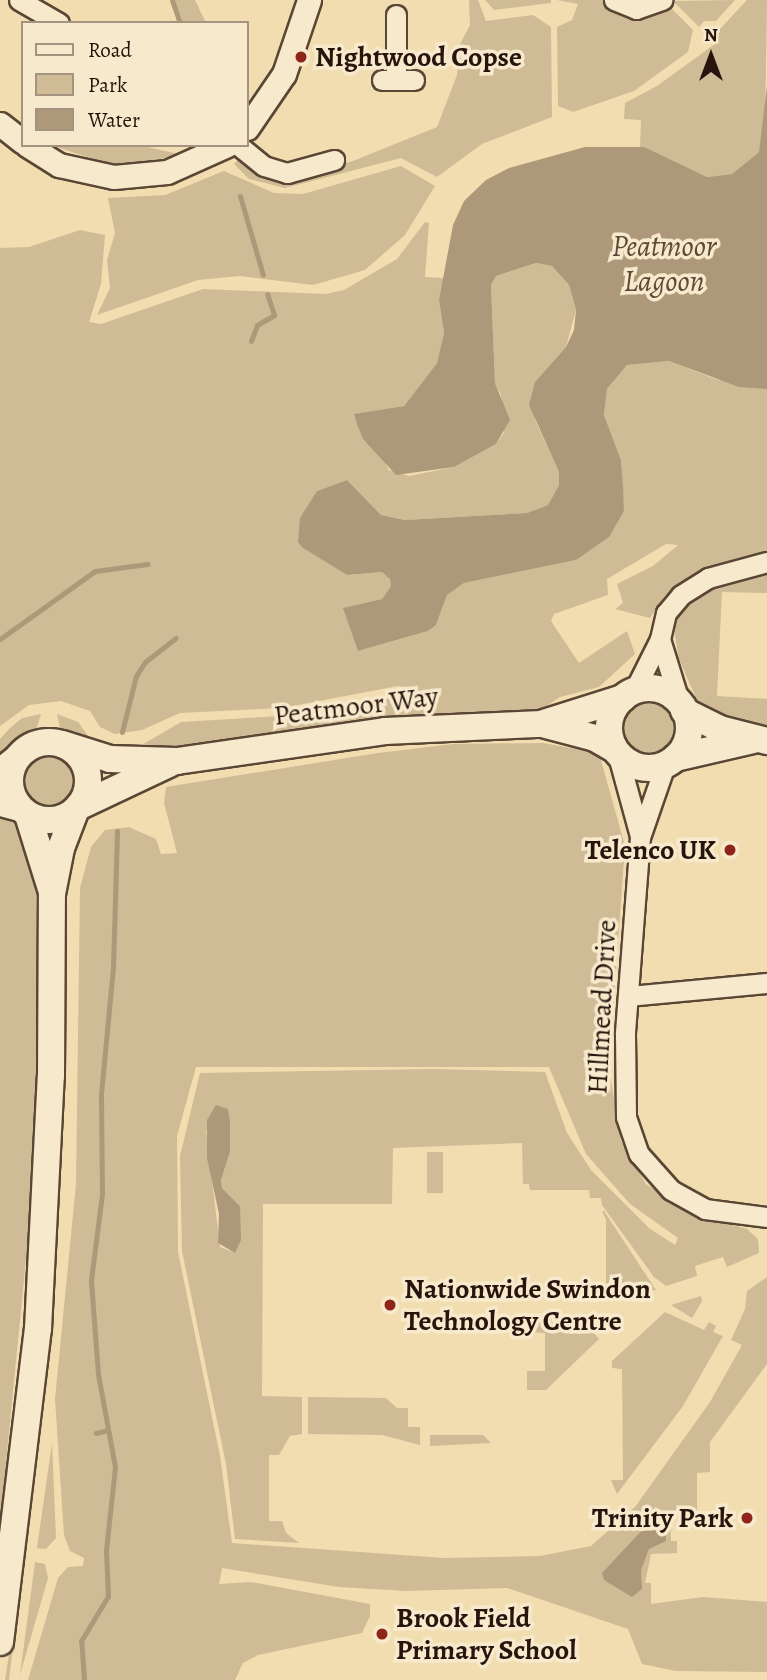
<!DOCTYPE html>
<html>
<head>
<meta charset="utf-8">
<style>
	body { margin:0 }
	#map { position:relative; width:767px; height:1680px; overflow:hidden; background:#f2ddb1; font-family:Alegreya,serif }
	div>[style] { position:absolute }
	.green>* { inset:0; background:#cfbb95; transform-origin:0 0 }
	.round { border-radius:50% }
	.water>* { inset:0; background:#ad9979 }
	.stream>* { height:5px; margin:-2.5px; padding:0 2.5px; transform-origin:2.5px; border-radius:2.5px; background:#ad9979 }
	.roads { filter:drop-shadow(2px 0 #5a4635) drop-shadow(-2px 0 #5a4635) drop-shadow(0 2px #5a4635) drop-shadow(0 -2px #5a4635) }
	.minor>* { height:19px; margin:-9.5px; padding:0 9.5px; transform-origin:9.5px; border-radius:9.5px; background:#f7e9cc }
	.tertiary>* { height:23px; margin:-11.5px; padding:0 11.5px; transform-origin:11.5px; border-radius:11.5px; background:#f7e9cc }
	.secondary>* { height:26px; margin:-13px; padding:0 13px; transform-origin:13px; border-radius:13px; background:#f7e9cc }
	.secondary>.ring { margin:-13px; padding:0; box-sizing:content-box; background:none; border:26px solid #f7e9cc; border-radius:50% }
	.dots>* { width:19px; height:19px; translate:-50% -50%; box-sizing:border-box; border:4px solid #f7e9cc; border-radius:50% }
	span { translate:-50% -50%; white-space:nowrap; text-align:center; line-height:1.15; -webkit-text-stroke:7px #f7e9cc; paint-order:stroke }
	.poi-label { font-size:28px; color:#27140c; font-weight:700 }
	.left { translate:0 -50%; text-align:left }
	.right { translate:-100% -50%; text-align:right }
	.street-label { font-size:28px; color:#27140c }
	.water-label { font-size:30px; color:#5d4938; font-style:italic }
	.legend { position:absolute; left:21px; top:21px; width:228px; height:126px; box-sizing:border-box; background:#f7e9cc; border:2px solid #a4947f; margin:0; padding:9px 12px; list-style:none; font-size:21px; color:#27140c }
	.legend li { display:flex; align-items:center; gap:14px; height:35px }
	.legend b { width:35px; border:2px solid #a4947f }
	.north { position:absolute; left:676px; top:21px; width:70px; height:70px; -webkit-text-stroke:5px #f7e9cc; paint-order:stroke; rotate:0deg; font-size:19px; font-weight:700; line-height:28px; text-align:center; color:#27140c }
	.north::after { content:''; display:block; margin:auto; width:24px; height:32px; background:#27140c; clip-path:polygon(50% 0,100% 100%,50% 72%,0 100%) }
</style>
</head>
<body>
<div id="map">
	<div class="green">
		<i style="clip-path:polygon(174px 0,195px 0,206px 23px,183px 23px)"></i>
		<i style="clip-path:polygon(469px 0,478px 0,486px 21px,533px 15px,551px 27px,552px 117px,482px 144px,437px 177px,401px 158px,285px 188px,249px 179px,234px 164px,239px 159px,251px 169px,283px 178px,353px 161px,437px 127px,457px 75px,459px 46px,470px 25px)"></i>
		<i style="clip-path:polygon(485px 0,551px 0,551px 3px,494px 10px)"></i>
		<i style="clip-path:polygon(557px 0,605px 0,615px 12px,635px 18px,655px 15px,669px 6px,693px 30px,688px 52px,634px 91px,573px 112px,558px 106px,557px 27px,572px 20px,578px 4px)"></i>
		<i style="clip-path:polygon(735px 0,716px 21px,704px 21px,699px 27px,673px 1px)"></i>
		<i style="clip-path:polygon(747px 0,767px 0,765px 127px,759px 152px,732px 174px,707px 177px,640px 147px,641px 120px,624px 119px,625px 103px,657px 86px,715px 44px,719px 30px)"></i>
		<i style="clip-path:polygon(51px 145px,139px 145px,178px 154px,142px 164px,108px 164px)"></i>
		<i style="clip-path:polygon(401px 166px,435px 186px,405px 235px,365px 270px,313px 285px,240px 276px,198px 280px,97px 315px,110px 288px,107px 260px,115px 233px,108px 198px,165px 195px,224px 171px,274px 193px,303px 194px)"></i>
		<i style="clip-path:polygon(425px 222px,429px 223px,425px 277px,444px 278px,439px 300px,444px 333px,437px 363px,404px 406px,355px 414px,363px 439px,380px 454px,389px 470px,409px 476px,454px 467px,496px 444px,504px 433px,501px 395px,495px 383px,491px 285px,496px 276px,536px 263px,552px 266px,569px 285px,576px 310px,566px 347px,535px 382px,535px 420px,559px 472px,559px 485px,548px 505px,527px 513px,405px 520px,381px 515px,347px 480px,317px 491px,303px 548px,347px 575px,382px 572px,390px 578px,391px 586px,382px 599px,356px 605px,358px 651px,428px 631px,436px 625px,447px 595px,464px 583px,576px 560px,624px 511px,621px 460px,604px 415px,607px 389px,627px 365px,669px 361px,715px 379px,767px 389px,767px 552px,701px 569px,665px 595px,650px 618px,615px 609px,623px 603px,617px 584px,653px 566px,678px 545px,666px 544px,607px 579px,608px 595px,554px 614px,551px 621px,579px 663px,627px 631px,635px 654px,599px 687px,560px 697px,539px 711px,447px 716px,162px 754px,135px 749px,181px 722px,296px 715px,397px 697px,412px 688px,398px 686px,282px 708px,180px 713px,142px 730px,115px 734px,100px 727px,90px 711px,61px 701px,29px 705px,0 726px,0 248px,29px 247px,80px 230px,105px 235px,101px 284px,89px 322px,101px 324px,203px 289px,326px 294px,344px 290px,397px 259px)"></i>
		<i style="clip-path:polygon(767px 574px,767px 593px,722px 592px,717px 696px,767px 699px,767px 726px,714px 715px,700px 707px,679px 659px,674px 630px,680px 612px,701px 593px,735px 579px)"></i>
		<i class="round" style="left:621px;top:701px;width:56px;height:56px"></i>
		<i style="clip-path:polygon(41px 714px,37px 727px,0 757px,0 739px,9px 729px,22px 718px)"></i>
		<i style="clip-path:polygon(57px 714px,78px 722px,91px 740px,60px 728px)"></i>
		<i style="clip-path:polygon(evenodd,543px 743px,599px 753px,625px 846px,609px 1069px,621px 1141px,646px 1184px,693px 1214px,747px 1229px,758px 1239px,759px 1253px,727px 1267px,723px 1257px,695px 1266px,697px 1276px,666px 1286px,654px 1277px,602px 1205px,601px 1198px,590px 1198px,589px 1190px,530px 1190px,529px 1184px,523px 1184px,522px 1143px,393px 1148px,392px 1204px,263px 1204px,262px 1396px,302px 1397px,302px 1434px,290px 1436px,279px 1455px,269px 1455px,269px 1521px,282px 1521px,286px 1533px,299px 1543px,235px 1539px,226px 1464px,182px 1251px,180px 1156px,200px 1073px,434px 1069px,545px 1072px,567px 1133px,591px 1170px,649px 1228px,675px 1245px,678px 1238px,630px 1204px,586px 1154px,549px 1067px,196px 1067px,177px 1136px,178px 1252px,220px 1456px,232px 1543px,444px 1558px,540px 1556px,591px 1546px,635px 1507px,710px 1402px,742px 1345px,731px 1340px,745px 1309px,747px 1291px,767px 1277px,767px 1364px,710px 1442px,710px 1472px,697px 1473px,697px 1511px,670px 1512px,671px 1541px,677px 1541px,677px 1553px,651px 1554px,645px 1583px,651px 1583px,651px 1604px,703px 1597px,767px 1602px,767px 1672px,676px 1671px,642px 1664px,628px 1629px,507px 1588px,406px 1591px,339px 1587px,222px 1568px,219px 1584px,251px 1582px,370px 1604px,370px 1616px,362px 1633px,258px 1655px,243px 1663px,235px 1680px,28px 1680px,58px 1578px,68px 1567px,83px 1566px,84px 1558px,70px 1551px,64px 1535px,55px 1399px,76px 1184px,80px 888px,91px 847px,105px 830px,129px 827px,156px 839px,161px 854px,177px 853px,164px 803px,166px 787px,378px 753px,453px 744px,543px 743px,206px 1130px,230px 1152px,221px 1180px,222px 1188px,240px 1206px,235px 1253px,220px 1247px,206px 1130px)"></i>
		<i class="round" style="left:21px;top:753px;width:56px;height:56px"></i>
		<i style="clip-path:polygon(0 815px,15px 824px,28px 847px,39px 891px,40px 925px,37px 1147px,0 1524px)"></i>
		<i style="left:427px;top:1152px;width:16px;height:41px"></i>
		<i style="clip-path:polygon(602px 1211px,604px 1211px,656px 1290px,606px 1294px,606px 1220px)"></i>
		<i style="clip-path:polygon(701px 1296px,702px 1301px,692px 1318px,671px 1305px)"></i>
		<i style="clip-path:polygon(665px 1312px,704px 1330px,709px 1322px,716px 1326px,713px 1332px,723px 1336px,683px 1406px,617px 1494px,611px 1480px,623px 1480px,622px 1369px,612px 1368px,612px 1361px)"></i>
		<i style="clip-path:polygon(546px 1313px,578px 1315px,599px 1339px,546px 1390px,527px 1390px,527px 1371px,545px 1371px,545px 1333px,528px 1332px,528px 1327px)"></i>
		<i style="clip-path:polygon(308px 1397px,386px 1398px,397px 1408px,408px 1408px,408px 1427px,420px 1427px,420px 1445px,382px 1435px,308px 1434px)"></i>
		<i style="clip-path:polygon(430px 1435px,483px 1435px,491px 1443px,430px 1446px)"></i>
		<i style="clip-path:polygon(52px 1443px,56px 1538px,46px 1549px,37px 1548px)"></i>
		<i style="clip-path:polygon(23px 1562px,9px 1680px,5px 1680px,13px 1628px)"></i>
		<i style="clip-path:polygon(35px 1562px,45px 1564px,48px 1578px,20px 1675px)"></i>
	</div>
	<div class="water">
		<i style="clip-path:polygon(767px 86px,767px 389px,739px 387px,669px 361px,627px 365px,607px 389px,604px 415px,621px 460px,623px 486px,624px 511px,609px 537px,576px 560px,464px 583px,447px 595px,436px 625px,428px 631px,358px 651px,343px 608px,382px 599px,391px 586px,390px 579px,382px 572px,347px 575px,303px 548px,298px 542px,300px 518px,317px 491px,347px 480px,381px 515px,405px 520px,527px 513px,548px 505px,559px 485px,559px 472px,529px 405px,535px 382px,566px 347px,574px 330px,576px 310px,569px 285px,552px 266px,536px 263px,496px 276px,491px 285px,495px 383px,510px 420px,496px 444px,454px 467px,396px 475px,363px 439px,357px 424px,354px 414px,404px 406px,437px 363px,444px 333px,439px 300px,453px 225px,464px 201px,486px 180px,509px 168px,585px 147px,644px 147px,707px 177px,732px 174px,759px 152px)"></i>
		<i style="clip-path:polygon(216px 1105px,228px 1109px,230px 1123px,230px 1152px,221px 1180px,222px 1188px,240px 1206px,241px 1240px,235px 1253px,218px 1243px,219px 1214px,207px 1158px,207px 1120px)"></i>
		<i style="clip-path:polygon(659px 1512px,665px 1515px,666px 1541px,649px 1549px,641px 1570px,642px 1589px,632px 1597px,604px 1580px,602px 1573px)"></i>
	</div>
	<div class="stream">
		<i style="left:172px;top:0;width:24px;rotate:71deg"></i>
		<i style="left:240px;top:196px;width:82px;rotate:73.8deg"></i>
		<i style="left:251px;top:341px;width:17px;rotate:-69deg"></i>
		<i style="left:257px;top:325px;width:20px;rotate:-30deg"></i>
		<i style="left:274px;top:315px;width:22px;rotate:-108deg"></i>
		<i style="left:0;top:639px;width:117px;rotate:-35.6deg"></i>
		<i style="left:95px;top:571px;width:53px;rotate:-7.5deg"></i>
		<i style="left:122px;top:732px;width:58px;rotate:-76deg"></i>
		<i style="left:136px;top:676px;width:17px;rotate:-57deg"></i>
		<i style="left:145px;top:662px;width:39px;rotate:-38deg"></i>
		<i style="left:96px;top:1433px;width:12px;rotate:-14deg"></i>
		<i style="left:84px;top:1680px;width:39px;rotate:-94deg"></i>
		<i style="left:81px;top:1641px;width:52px;rotate:-59deg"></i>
		<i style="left:108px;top:1596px;width:46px;rotate:-92.5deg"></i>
		<i style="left:106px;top:1550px;width:83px;rotate:-83.8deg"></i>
		<i style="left:115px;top:1467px;width:95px;rotate:-100.4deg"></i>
		<i style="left:98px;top:1374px;width:94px;rotate:-94.3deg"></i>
		<i style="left:91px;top:1280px;width:87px;rotate:-82.7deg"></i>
		<i style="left:102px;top:1194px;width:100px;rotate:-90.6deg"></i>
		<i style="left:101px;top:1094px;width:128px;rotate:-84.6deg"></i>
		<i style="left:113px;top:967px;width:136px;rotate:-88.3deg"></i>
	</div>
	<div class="roads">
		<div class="minor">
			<i style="left:19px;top:0;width:46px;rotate:29.9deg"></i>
			<i style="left:614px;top:0;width:24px;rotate:22deg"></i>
			<i style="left:636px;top:9px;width:28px;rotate:-19deg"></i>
			<i style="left:396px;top:15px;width:65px;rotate:90deg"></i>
			<i style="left:382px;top:80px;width:32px"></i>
			<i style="left:238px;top:145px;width:33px;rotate:39deg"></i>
			<i style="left:264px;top:166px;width:24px;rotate:17deg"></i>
			<i style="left:287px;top:173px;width:49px;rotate:-15.5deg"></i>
			<i style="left:660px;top:639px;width:68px;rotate:72.9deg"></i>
			<i style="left:634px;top:691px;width:58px;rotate:-63.4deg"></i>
			<i style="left:660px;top:639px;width:27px;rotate:-77deg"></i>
			<i style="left:666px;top:613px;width:23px;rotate:-50deg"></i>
			<i style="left:681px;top:595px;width:32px;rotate:-32deg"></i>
			<i style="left:708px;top:578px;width:61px;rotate:-15.2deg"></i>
			<i style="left:617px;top:752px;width:87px;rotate:74.7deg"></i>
			<i style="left:665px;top:765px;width:76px;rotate:109.1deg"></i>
			<i style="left:640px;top:837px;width:198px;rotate:94.4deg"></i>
			<i style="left:625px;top:1034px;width:83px;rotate:89.3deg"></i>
			<i style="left:626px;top:1117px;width:39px;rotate:71deg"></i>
			<i style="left:639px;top:1154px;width:48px;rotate:48.4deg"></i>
			<i style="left:671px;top:1190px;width:39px;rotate:29deg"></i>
			<i style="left:705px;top:1209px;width:63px;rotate:7.4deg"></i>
			<i style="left:629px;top:996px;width:139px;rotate:-5.4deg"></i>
		</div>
		<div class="tertiary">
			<i style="left:0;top:124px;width:29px;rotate:38deg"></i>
			<i style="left:247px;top:128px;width:65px;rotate:-55.6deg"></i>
			<i style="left:284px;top:74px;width:78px;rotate:-71.3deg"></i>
			<i style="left:27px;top:145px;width:38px;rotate:32deg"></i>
			<i style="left:59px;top:165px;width:56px;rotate:12.3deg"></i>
			<i style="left:114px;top:177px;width:53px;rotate:-5.4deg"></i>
			<i style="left:167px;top:172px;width:66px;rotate:-24.2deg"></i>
			<i style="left:0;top:769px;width:29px;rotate:-38deg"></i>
			<i style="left:0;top:804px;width:23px;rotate:15deg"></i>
		</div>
		<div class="secondary">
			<i class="ring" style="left:609px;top:688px;width:54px;height:54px"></i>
			<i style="left:684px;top:711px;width:40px;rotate:26.6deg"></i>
			<i style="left:720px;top:729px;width:49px;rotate:14.3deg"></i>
			<i style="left:544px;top:723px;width:83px;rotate:-17.6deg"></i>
			<i class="ring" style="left:10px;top:742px;width:52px;height:52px"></i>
			<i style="left:62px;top:744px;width:50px;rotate:17.4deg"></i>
			<i style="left:110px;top:759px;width:67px;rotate:1.7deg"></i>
			<i style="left:177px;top:761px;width:210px;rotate:-8.2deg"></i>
			<i style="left:385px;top:731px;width:157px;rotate:-2.6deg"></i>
			<i style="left:542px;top:724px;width:55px;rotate:14.8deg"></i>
			<i style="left:595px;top:738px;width:22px;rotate:30deg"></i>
			<i style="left:675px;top:758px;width:80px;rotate:-13deg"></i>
			<i style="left:78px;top:807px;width:101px;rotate:-25.3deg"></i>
			<i style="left:28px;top:815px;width:77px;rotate:72.7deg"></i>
			<i style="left:0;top:1642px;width:315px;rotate:-83.1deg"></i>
			<i style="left:38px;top:1329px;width:253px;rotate:-87.1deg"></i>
			<i style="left:51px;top:1076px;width:182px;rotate:-89.7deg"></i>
			<i style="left:52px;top:894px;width:47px;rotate:-78.9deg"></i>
			<i style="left:61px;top:848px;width:39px;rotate:-69deg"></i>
		</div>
	</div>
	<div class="dots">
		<i style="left:301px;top:57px;background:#8f2418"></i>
		<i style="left:730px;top:850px;background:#8f2418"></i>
		<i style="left:390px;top:1305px;background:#8f2418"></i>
		<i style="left:747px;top:1518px;background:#8f2418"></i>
		<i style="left:382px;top:1634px;background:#8f2418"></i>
	</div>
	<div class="poi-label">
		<span class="left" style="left:315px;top:57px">Nightwood Copse</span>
		<span class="right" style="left:716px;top:850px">Telenco UK</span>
		<span class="left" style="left:404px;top:1305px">Nationwide Swindon<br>Technology Centre</span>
		<span class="right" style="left:733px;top:1518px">Trinity Park</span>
		<span class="left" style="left:396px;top:1634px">Brook Field<br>Primary School</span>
	</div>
	<div class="street-label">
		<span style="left:356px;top:706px;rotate:-7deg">Peatmoor Way</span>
		<span style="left:602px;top:1007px;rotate:-87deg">Hillmead Drive</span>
	</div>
	<div class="water-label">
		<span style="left:664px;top:263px">Peatmoor<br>Lagoon</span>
	</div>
	<ul class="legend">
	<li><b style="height:9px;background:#f7e9cc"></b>Road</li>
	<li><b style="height:19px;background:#cfbb95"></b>Park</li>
	<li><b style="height:19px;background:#ad9979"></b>Water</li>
	</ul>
	<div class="north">N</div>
</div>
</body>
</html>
